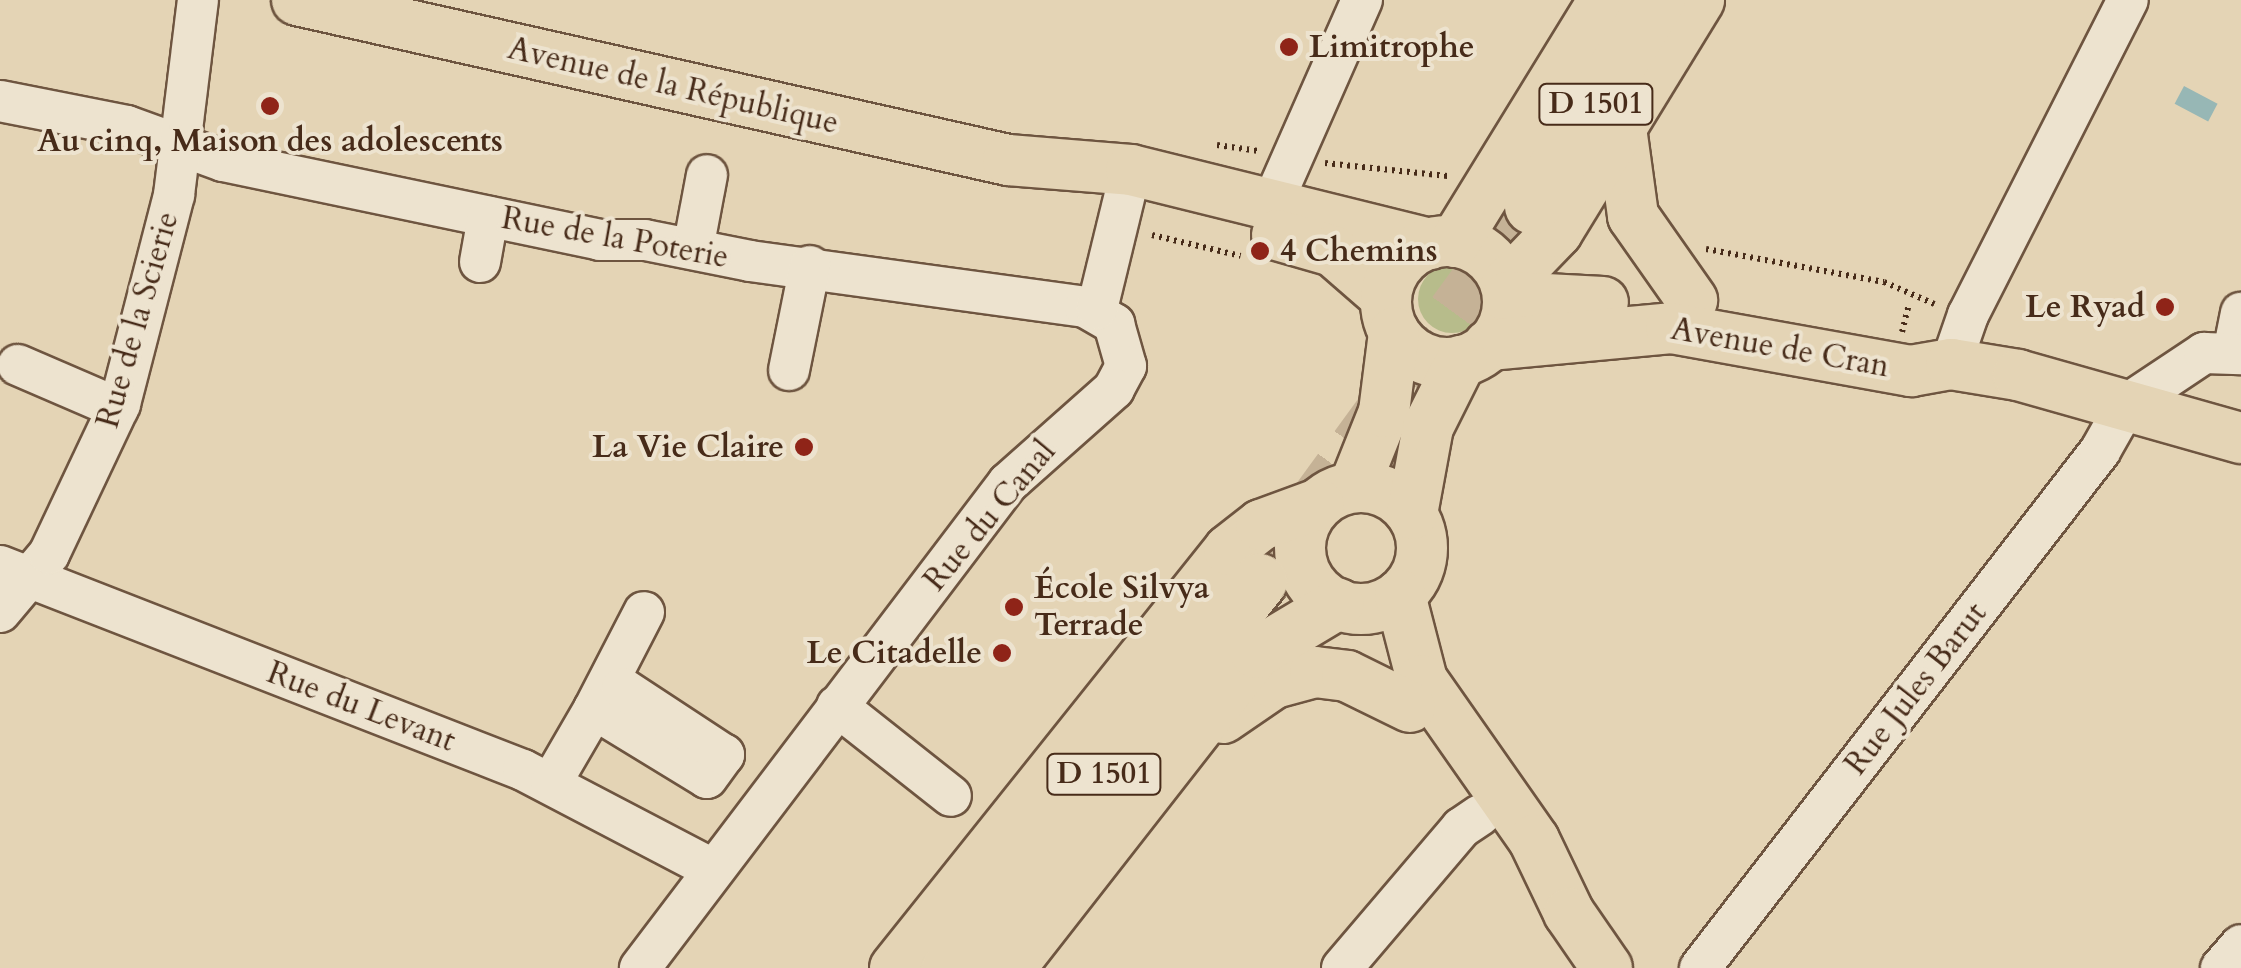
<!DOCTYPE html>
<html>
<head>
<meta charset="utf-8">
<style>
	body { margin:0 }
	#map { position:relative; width:2241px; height:968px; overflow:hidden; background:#e4d4b5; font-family:Cardo,serif }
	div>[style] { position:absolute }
	.green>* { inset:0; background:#b7bc8b }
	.round { border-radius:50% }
	.water>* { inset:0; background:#97b7b5; transform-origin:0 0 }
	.highway-tunnel>* { height:55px; margin-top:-27.5px; transform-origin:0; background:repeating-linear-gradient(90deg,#c5b296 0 55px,transparent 0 83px) }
	.path>* { height:6px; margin-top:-3px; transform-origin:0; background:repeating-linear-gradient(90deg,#472b19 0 2.5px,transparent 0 7.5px) }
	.roads { filter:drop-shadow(2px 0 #6e5540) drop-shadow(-2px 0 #6e5540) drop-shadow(0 2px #6e5540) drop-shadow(0 -2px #6e5540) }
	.minor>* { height:40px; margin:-20px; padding:0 20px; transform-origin:20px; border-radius:20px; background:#ede3cf }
	.major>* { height:50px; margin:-25px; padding:0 25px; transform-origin:25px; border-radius:25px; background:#e4d4b5 }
	.major>.ring { margin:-25px; padding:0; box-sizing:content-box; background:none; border:50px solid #e4d4b5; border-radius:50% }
	.highway>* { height:55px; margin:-27.5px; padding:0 27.5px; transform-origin:27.5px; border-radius:27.5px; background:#e4d4b5 }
	.dots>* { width:28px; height:28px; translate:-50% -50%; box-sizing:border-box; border:5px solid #ede3cf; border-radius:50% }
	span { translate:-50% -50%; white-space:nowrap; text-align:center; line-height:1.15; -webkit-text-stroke:8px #ede3cf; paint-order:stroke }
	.shield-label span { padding:2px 8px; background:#ede3cf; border:2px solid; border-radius:8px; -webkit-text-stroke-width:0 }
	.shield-label { font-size:30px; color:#472b19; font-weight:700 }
	.poi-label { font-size:32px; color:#472b19; font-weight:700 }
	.left { translate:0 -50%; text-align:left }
	.right { translate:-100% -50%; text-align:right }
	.street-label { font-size:32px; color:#472b19 }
</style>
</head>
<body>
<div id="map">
	<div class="green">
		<i class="round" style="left:1418px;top:265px;width:68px;height:68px"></i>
	</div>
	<div class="water">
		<i style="left:2184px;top:86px;width:38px;height:20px;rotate:28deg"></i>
	</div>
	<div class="highway-tunnel">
		<i style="left:1259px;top:581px;width:464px;rotate:-53.9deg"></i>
	</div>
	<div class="path">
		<i style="left:1217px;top:145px;width:42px;rotate:8.1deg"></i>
		<i style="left:1325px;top:163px;width:123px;rotate:6.1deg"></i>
		<i style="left:1152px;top:235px;width:91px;rotate:13.3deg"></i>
		<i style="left:1706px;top:249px;width:181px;rotate:10.5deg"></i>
		<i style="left:1884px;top:282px;width:55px;rotate:23.7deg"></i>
		<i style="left:1902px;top:332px;width:29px;rotate:-76deg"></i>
	</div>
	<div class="roads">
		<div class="minor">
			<i style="left:0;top:101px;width:129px;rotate:11.1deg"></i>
			<i style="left:127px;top:126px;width:102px;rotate:20deg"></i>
			<i style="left:223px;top:161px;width:385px;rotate:11.8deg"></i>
			<i style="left:600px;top:240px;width:45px"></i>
			<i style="left:645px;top:240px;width:107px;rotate:11.3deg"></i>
			<i style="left:750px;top:261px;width:338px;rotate:7.8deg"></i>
			<i style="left:1085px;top:307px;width:34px;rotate:30deg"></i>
			<i style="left:1114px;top:324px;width:44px;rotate:74.1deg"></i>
			<i style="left:1126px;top:366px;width:26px;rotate:118deg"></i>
			<i style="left:1114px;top:389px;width:142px;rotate:138.4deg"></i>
			<i style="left:1008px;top:483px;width:609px;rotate:127.19deg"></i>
			<i style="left:1284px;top:229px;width:28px;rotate:-116deg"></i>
			<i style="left:1272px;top:204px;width:223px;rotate:-66.2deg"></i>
			<i style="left:693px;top:249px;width:75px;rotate:-79.3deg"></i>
			<i style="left:480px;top:262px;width:46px;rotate:-79.9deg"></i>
			<i style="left:1097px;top:309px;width:143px;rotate:-76.3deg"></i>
			<i style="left:2233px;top:353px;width:41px;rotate:-78.7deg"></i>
			<i style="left:1951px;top:364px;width:52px;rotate:-70.9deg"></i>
			<i style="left:1968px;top:315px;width:353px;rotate:-63.1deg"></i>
			<i style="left:18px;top:365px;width:109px;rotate:23.3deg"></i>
			<i style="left:789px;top:370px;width:106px;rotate:-78.6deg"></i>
			<i style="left:0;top:566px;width:561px;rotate:21.31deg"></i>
			<i style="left:523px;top:770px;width:213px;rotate:27.6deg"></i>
			<i style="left:0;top:612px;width:76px;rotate:-49.8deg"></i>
			<i style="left:49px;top:554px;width:166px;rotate:-64.7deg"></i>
			<i style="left:120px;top:404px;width:216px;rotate:-75.5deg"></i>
			<i style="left:174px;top:195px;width:196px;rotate:-83deg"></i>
			<i style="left:837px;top:706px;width:145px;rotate:38.3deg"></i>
			<i style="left:594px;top:709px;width:109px;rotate:-62.7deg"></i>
			<i style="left:551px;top:783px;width:86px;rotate:-59.8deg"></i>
			<i style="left:594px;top:709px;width:132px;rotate:31.4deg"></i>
			<i style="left:707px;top:778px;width:29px;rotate:-54deg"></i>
			<i style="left:724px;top:755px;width:122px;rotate:-146.7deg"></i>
			<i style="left:1342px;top:968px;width:184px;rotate:-49.6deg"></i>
			<i style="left:1461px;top:828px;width:23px;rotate:-34deg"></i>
			<i style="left:1700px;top:968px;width:654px;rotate:-52.27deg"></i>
			<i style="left:2100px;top:451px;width:53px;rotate:-60.5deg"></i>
			<i style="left:2126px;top:405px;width:94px;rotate:-33.7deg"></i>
			<i style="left:2204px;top:353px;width:37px;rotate:2deg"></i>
			<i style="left:2221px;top:968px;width:30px;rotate:-49deg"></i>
		</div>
		<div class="major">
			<i style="left:297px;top:0;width:729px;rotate:12.68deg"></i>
			<i style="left:1008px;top:160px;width:123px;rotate:4.6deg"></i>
			<i style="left:1131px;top:170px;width:308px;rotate:13.9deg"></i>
			<i style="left:1621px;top:128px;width:89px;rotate:82.2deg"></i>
			<i style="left:1633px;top:216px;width:103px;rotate:54.9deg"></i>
			<i style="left:1277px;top:235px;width:58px;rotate:15.9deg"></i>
			<i style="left:1333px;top:251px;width:70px;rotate:41deg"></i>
			<i class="ring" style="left:1386px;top:241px;width:72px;height:72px"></i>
			<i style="left:1455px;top:242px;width:284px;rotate:-58.4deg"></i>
			<i style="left:1506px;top:285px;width:74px;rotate:-46.1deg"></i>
			<i style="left:1557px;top:232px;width:272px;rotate:-58.5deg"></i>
			<i style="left:1508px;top:297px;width:95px;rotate:3deg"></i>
			<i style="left:1489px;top:345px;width:183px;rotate:-5.3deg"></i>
			<i style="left:1671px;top:328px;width:244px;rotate:10.2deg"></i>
			<i style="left:1911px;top:371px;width:41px;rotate:-9.9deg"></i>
			<i style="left:1951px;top:364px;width:68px;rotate:9.3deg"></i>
			<i style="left:2018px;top:375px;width:232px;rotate:15.8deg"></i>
			<i class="ring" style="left:1300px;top:487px;width:72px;height:72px"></i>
			<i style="left:1354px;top:487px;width:81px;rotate:-68.2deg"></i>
			<i style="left:1384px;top:412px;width:80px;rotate:-82.8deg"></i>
			<i style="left:1412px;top:514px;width:88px;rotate:-79.6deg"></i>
			<i style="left:1428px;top:427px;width:74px;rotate:-63.4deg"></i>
			<i style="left:1400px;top:595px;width:88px;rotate:75.5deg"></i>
			<i style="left:1422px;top:680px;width:195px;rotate:55deg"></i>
			<i style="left:1534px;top:840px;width:81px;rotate:64.4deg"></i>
			<i style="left:1569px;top:913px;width:67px;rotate:55.4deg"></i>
			<i style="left:1223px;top:718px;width:62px;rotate:-34.5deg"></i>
			<i style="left:1274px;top:683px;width:42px;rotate:-15deg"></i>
			<i style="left:1315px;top:672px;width:32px;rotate:7deg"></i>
			<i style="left:1347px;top:676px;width:70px;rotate:26.2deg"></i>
			<i style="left:895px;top:968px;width:535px;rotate:-51.37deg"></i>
			<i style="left:1229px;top:550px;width:41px;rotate:-38deg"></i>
			<i style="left:1261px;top:525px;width:61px;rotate:-20.2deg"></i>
			<i style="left:1010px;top:968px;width:400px;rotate:-52deg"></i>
			<i style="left:1256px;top:653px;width:96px;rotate:-30.9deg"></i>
		</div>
		<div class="highway">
			<i style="left:1532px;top:206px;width:241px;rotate:-58.8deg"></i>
			<i style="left:949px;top:968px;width:496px;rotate:-51.3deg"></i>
		</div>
	</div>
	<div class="dots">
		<i style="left:1289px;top:47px;background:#8f2418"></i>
		<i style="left:270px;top:106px;background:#8f2418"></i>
		<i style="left:1260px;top:251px;background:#8f2418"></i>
		<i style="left:2165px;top:307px;background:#8f2418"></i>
		<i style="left:804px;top:447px;background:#8f2418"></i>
		<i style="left:1014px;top:607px;background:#8f2418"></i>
		<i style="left:1002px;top:653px;background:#8f2418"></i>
	</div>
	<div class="shield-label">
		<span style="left:1596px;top:104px">D 1501</span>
		<span style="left:1104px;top:774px">D 1501</span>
	</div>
	<div class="poi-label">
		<span class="left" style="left:1309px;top:47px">Limitrophe</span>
		<span style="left:270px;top:141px">Au cinq, Maison des adolescents</span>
		<span class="left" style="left:1280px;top:251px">4 Chemins</span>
		<span class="right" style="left:2145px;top:307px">Le Ryad</span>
		<span class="right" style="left:784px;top:447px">La Vie Claire</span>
		<span class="left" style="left:1034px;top:607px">École Silvya<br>Terrade</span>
		<span class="right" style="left:982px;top:653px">Le Citadelle</span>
	</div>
	<div class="street-label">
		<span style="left:673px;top:86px;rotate:13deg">Avenue de la République</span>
		<span style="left:615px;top:238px;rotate:10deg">Rue de la Poterie</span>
		<span style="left:138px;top:320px;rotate:-74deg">Rue de la Scierie</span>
		<span style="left:1780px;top:348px;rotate:10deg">Avenue de Cran</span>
		<span style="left:990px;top:516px;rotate:-50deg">Rue du Canal</span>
		<span style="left:1916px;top:689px;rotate:-52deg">Rue Jules Barut</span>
		<span style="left:361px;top:707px;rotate:21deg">Rue du Levant</span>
	</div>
</div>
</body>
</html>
